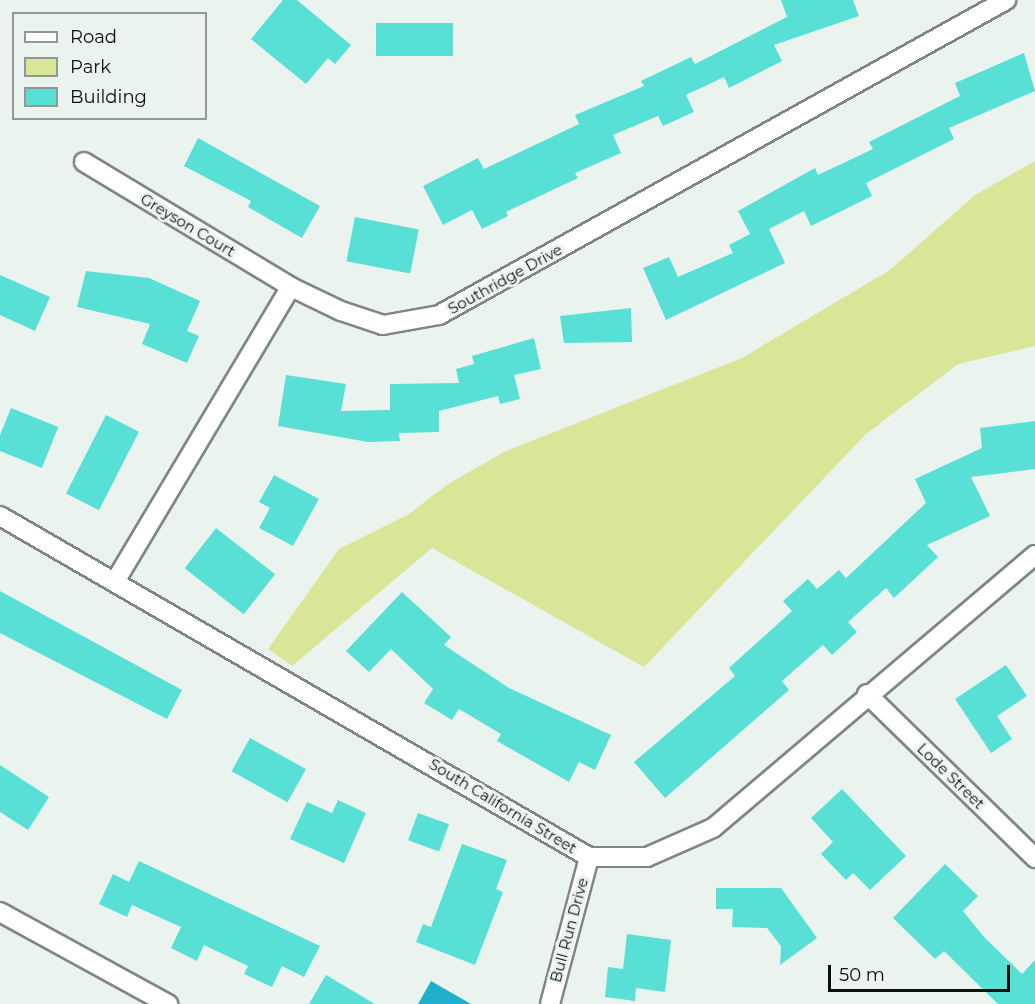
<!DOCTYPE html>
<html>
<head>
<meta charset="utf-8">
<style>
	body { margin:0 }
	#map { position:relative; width:1035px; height:1004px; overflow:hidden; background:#ebf3ef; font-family:Montserrat,sans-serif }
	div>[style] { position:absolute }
	.green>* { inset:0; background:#d9e597 }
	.water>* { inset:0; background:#1fb1cb }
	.building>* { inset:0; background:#58e0d7; transform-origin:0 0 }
	.roads { filter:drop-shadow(2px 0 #808783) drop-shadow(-2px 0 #808783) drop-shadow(0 2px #808783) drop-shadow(0 -2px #808783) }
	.minor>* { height:18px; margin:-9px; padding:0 9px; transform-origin:9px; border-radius:9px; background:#fff }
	span { translate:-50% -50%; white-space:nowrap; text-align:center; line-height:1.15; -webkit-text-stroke:6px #ebf3ef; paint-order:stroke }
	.street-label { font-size:15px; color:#0c0f0e }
	.legend { position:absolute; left:12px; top:12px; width:195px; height:108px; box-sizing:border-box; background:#ebf3ef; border:2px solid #929895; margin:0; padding:8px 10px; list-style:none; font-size:18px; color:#0c0f0e }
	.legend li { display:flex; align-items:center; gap:12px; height:30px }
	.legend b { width:30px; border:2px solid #929895 }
	.scale { position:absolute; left:828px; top:965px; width:182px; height:27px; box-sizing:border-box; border:3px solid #0c0f0e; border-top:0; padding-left:8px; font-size:18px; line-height:21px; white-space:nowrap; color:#0c0f0e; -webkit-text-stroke:4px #ebf3ef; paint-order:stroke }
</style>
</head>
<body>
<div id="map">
	<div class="green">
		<i style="clip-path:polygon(1035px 161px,1035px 346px,958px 364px,866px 434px,644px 667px,432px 548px,292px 666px,268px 649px,339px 549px,409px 514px,448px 484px,506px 451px,742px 358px,890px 270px,975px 195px)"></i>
	</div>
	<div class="water">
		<i style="clip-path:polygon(431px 981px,471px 1004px,418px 1004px)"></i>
	</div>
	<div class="building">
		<i style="clip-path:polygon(283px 0,297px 0,351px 45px,335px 64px,328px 58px,306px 84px,251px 39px)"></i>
		<i style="clip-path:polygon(781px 0,853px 0,859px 16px,774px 45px,782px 61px,729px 88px,724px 77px,686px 95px,694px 112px,663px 126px,658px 116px,613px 135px,621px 153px,575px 173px,578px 178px,506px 212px,508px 216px,482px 229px,472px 210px,443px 225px,423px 186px,478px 158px,484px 169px,579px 124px,575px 115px,644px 86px,641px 81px,691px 57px,695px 64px,787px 17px)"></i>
		<i style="left:376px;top:23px;width:77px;height:33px"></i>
		<i style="clip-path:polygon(1024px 53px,1035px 91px,949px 128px,954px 139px,866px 183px,872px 196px,811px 226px,804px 211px,769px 229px,785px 263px,666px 320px,643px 268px,669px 257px,678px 277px,733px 253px,729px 245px,750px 234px,738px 211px,815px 168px,818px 175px,873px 149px,869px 142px,960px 96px,955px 83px)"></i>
		<i style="clip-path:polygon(198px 138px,320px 206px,302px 238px,248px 207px,251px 201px,184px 166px)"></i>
		<i style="left:355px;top:217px;width:65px;height:45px;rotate:11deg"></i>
		<i style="clip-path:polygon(86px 271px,149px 278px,200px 301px,187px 331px,199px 336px,187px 363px,142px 344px,150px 324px,77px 307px)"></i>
		<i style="clip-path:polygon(0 275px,50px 297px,35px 331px,0 315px)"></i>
		<i style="clip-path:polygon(631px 308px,632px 342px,564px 343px,560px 316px)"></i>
		<i style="clip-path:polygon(534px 338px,541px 369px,514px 375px,520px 399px,500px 404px,498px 396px,439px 411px,439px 432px,399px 433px,400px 441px,368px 442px,278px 426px,286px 375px,346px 384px,341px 411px,390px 410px,390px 384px,459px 383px,456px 369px,474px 364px,472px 356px)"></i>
		<i style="left:11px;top:408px;width:51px;height:44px;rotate:22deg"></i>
		<i style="left:106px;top:415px;width:37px;height:88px;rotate:27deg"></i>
		<i style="clip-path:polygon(1035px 421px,1035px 469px,971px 477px,990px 516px,927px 545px,938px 557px,894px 598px,886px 588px,848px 622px,857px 632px,832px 655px,823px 645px,782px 681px,789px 690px,665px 798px,634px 762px,735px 676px,729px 668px,792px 611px,783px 601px,808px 579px,817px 589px,839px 570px,846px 578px,926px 503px,915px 479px,982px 448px,980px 428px)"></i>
		<i style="clip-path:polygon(274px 475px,319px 499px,293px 546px,259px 528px,270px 508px,259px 502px)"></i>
		<i style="left:216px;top:528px;width:75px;height:51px;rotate:38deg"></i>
		<i style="clip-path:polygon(0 591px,182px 690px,167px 719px,0 633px)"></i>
		<i style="clip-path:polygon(402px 592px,451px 637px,444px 645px,509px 688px,611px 735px,595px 770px,579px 762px,569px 782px,497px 741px,501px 734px,459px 709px,452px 720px,424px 703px,433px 689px,391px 649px,369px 672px,346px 651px)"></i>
		<i style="clip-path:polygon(1006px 665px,1027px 696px,997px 716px,1012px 739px,991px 753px,955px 699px)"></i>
		<i style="left:250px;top:738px;width:64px;height:38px;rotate:29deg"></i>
		<i style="clip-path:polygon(0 765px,49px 797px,28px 830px,0 812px)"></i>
		<i style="clip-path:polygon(842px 789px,906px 856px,870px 890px,853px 873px,846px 880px,821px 854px,833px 842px,811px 818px)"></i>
		<i style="clip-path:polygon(338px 800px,366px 813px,344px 863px,290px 839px,307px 802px,332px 813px)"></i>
		<i style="left:418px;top:813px;width:33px;height:29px;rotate:20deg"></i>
		<i style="clip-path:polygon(462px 844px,507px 860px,496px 889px,503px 892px,475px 965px,416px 942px,423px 924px,431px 927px)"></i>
		<i style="clip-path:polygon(139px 861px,320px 946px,304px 977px,282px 966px,272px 987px,244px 974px,248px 966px,204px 945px,197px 961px,171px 948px,181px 927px,132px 905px,127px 917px,99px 904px,113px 874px,129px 882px)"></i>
		<i style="clip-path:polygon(945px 864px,978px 896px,963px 911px,983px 936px,1022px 974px,1035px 960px,1035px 1004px,998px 1004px,944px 951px,935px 959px,893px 918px)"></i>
		<i style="clip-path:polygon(716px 888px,781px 888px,817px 938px,780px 965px,781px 946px,767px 928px,732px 927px,733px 909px,716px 909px)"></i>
		<i style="clip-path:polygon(627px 934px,671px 940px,665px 992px,636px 988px,635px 1001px,605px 997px,608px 967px,623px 969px)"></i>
		<i style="clip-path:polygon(326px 975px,375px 1004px,309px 1004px)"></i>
	</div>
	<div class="roads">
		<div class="minor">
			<i style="left:84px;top:162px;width:242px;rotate:31.1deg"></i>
			<i style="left:291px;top:287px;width:55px;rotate:25.6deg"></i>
			<i style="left:341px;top:311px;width:44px;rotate:18.4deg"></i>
			<i style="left:383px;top:325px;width:57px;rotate:-10.1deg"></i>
			<i style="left:439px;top:315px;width:649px;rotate:-29.05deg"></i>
			<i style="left:0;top:516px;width:681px;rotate:30.07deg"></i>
			<i style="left:589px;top:857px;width:58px"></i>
			<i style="left:647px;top:857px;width:72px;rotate:-23.7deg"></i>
			<i style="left:713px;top:828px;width:422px;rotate:-40.3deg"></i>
			<i style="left:116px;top:580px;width:341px;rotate:-59.2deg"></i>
			<i style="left:867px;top:694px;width:235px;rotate:44.3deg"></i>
			<i style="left:0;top:912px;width:192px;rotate:28.7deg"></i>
			<i style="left:550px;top:1004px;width:152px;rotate:-75.1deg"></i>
		</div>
	</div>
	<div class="street-label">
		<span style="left:188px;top:225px;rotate:31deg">Greyson Court</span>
		<span style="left:505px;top:279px;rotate:-29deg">Southridge Drive</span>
		<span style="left:951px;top:776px;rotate:44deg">Lode Street</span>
		<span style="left:503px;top:806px;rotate:31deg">South California Street</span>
		<span style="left:569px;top:930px;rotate:-75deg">Bull Run Drive</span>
	</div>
	<ul class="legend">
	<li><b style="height:8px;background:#fff"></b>Road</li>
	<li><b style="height:16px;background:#d9e597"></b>Park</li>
	<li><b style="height:16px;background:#58e0d7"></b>Building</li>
	</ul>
	<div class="scale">50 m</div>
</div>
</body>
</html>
